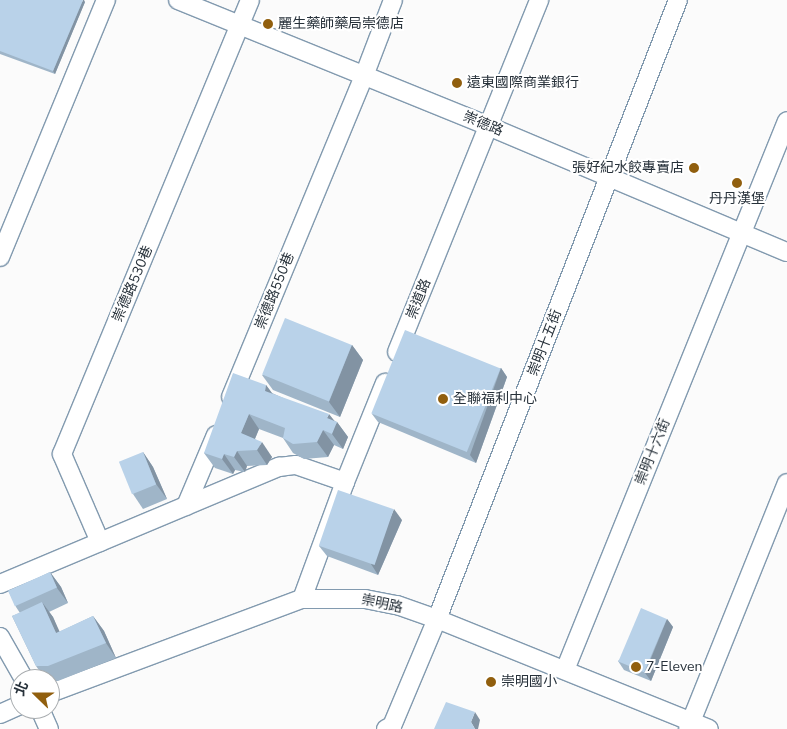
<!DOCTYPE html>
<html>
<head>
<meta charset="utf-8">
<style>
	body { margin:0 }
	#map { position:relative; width:787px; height:729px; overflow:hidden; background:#fbfbfb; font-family:"Nunito Sans","Noto Sans TC",sans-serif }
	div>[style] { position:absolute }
	.roads { filter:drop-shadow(1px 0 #829aaf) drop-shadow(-1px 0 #829aaf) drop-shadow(0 1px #829aaf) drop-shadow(0 -1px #829aaf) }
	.minor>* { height:18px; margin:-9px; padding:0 9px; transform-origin:9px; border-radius:9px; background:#fff }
	.wall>* { inset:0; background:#9fb5c8 }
	.shaded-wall>* { inset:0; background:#8293a3 }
	.building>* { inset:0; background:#b9d2e9; transform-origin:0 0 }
	.dots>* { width:14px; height:14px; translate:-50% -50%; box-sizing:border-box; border:2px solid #fff; border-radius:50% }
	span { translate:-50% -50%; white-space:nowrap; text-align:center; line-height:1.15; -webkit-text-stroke:4px #fff; paint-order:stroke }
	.poi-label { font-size:14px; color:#27313a }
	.left { translate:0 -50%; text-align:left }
	.right { translate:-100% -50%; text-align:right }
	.street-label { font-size:14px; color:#27313a }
	.north { position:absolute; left:10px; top:669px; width:50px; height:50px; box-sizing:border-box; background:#fff; border:1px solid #a9adb0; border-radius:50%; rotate:292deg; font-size:14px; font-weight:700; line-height:20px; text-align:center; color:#27313a }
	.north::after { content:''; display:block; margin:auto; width:18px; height:22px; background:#915f0e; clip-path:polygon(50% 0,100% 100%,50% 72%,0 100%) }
</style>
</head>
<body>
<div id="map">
	<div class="roads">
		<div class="minor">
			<i style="left:178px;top:0;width:335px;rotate:22.1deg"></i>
			<i style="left:488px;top:126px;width:324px;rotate:22.9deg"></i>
			<i style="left:0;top:257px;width:278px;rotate:-67.6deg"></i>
			<i style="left:397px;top:352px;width:380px;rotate:-68deg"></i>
			<i style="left:231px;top:397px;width:347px;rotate:-67.5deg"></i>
			<i style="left:364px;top:76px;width:81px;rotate:-69.1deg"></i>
			<i style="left:186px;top:506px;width:77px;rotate:-67.1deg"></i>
			<i style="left:100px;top:542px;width:96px;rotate:-113.4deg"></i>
			<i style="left:62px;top:454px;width:491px;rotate:-67.5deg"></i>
			<i style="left:0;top:584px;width:303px;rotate:-22.8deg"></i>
			<i style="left:279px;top:467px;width:17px;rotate:-7deg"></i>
			<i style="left:296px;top:465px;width:52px;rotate:19.1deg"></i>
			<i style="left:302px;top:599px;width:125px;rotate:-69.8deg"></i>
			<i style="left:345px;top:482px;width:107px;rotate:-68deg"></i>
			<i style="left:0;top:637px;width:48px;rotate:60.3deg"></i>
			<i style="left:565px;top:670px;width:592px;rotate:-67.98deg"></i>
			<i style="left:50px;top:693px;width:269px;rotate:-20.5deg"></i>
			<i style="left:302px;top:599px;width:63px"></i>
			<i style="left:365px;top:599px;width:33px;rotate:11deg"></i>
			<i style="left:397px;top:605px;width:42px;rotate:19.3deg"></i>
			<i style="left:437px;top:619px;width:293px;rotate:22deg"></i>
			<i style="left:40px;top:709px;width:22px;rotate:66deg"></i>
			<i style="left:0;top:714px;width:22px;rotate:-24deg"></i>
			<i style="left:386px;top:729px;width:7px;rotate:-27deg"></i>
			<i style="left:392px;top:726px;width:116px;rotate:-67.2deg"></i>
			<i style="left:437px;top:619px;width:664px;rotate:-68.73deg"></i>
			<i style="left:688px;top:729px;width:265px;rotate:-68.1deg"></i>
		</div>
	</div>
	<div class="wall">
		<i style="clip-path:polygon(0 0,85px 2px,55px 74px,0 54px)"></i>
		<i style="clip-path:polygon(352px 345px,363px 360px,340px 417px,273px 390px,262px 375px)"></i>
		<i style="clip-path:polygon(501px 368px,507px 377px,476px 463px,378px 422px,372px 414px)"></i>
		<i style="clip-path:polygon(266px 385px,272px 393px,337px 422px,348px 437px,343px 449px,334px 445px,328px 457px,304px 459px,293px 453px,283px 438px,259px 429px,255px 439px,272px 457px,267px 465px,247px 466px,245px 472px,235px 470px,233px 474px,215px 468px,204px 453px)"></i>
		<i style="clip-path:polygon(143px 452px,153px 467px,167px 499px,143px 509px,133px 494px)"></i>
		<i style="clip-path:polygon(402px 520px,378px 575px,327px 556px,319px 546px)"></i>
		<i style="clip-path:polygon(50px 572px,61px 587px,68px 603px,49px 612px,53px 617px,59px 632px,93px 616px,104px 631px,116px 658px,58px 681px,50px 681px,50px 679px,45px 679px,36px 666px,12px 616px,20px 613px,16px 607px,9px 592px)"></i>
		<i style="clip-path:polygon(667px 619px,673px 627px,651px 681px,624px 670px,618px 661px)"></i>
	</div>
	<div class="shaded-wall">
		<i style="clip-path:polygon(83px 0,84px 0,85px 2px,55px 74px,53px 71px)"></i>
		<i style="clip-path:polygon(352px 345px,363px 360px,340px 417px,329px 402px)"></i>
		<i style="clip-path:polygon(501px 368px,507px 377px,476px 463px,470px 455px)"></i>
		<i style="clip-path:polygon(266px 385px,277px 400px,265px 391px)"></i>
		<i style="clip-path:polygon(249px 414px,259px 429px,251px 448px,241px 433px)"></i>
		<i style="clip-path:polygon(329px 414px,337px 424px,337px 422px,348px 437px,343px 449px,332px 434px,327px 418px)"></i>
		<i style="clip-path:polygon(323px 430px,334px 445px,328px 457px,317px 442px)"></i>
		<i style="clip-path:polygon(262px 442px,272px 457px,267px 465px,257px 450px)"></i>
		<i style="clip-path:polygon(237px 451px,247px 466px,245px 472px,234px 457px)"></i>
		<i style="clip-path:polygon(143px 452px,153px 467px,167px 499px,156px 484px)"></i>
		<i style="clip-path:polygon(224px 454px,235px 470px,233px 474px,222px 459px)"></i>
		<i style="clip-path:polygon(394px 509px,402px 520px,378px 575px,371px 564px)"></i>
		<i style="clip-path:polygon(50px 572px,61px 587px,68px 603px,57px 588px)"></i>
		<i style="clip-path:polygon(42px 602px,53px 617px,67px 648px,56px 633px)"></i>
		<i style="clip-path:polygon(93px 616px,104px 631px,116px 658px,106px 643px)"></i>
		<i style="clip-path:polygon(667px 619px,673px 627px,651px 681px,645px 673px)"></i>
		<i style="clip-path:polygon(475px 712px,480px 720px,478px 729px,475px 729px,471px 722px)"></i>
	</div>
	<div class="building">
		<i style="clip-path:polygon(0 0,83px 0,53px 71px,0 51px)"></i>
		<i style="left:285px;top:318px;width:72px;height:61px;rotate:22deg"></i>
		<i style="left:405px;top:330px;width:103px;height:90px;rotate:22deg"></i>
		<i style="clip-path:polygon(233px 373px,266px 385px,265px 391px,329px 414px,327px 418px,337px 422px,332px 434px,323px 430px,317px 442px,293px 444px,283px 438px,285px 428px,249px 414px,241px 433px,262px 442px,257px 450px,237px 451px,234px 457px,224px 454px,222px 459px,204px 453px)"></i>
		<i style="left:143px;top:452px;width:35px;height:26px;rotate:68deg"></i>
		<i style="left:338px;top:490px;width:59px;height:59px;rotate:19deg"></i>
		<i style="left:50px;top:572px;width:17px;height:46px;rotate:66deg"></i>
		<i style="clip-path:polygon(42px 602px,56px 633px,93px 616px,106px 643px,48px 666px,36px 666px,12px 616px)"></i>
		<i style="left:641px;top:608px;width:28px;height:58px;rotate:23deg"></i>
		<i style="clip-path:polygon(446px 702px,475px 712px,471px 722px,475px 729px,434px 729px)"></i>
	</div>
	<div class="dots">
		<i style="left:268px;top:24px;background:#915f0e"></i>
		<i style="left:457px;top:83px;background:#915f0e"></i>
		<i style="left:694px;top:168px;background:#915f0e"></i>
		<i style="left:737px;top:183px;background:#915f0e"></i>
		<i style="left:443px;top:399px;background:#915f0e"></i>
		<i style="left:636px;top:667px;background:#915f0e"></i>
		<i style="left:491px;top:682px;background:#915f0e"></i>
	</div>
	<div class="poi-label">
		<span class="left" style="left:278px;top:24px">麗生藥師藥局崇德店</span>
		<span class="left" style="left:467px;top:83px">遠東國際商業銀行</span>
		<span class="right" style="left:684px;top:168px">張好紀水餃專賣店</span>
		<span style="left:737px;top:199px">丹丹漢堡</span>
		<span class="left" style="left:453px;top:399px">全聯福利中心</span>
		<span class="left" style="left:646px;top:667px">7-Eleven</span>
		<span class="left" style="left:501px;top:682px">崇明國小</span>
	</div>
	<div class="street-label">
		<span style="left:483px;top:124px;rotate:23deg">崇德路</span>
		<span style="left:133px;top:284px;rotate:-67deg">崇德路530巷</span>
		<span style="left:275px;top:291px;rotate:-68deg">崇德路550巷</span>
		<span style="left:419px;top:299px;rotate:-68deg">崇道路</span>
		<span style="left:545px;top:343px;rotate:-69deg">崇明十五街</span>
		<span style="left:653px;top:452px;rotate:-68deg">崇明十六街</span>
		<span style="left:382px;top:604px;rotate:12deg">崇明路</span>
	</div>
	<div class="north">北</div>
</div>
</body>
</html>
